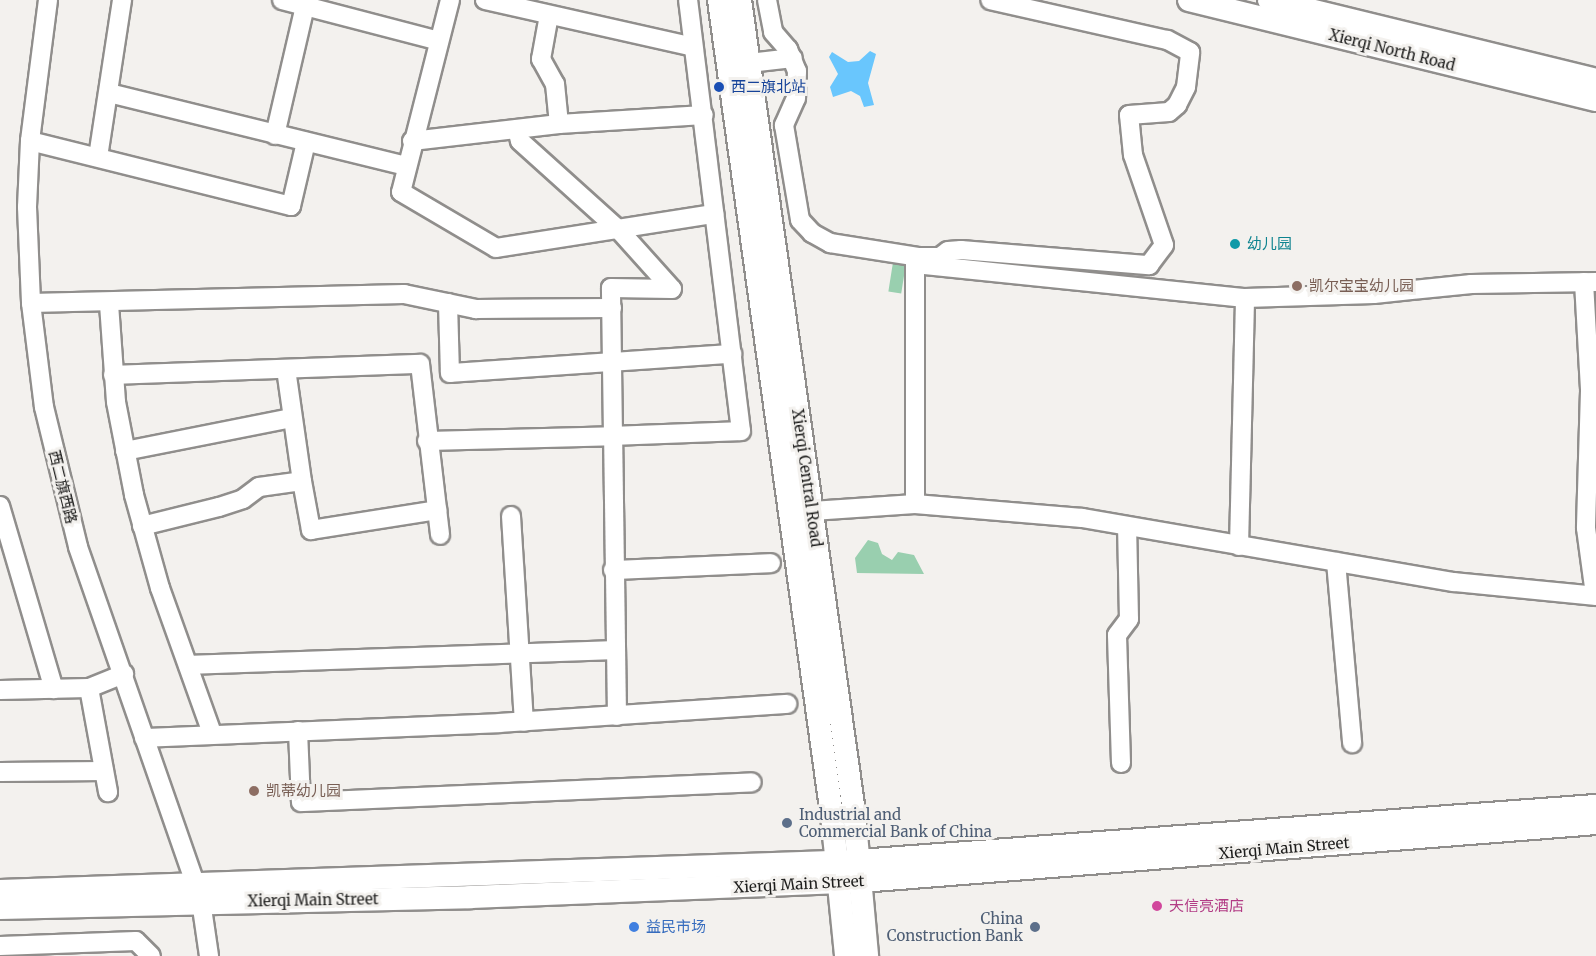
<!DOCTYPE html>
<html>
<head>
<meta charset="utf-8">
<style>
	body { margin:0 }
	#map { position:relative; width:1596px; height:956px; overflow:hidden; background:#f3f1ee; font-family:Merriweather,"Noto Sans SC",serif }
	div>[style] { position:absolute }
	.green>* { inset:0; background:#99cfaf; transform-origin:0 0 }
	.water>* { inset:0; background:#69c6fd }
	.roads { filter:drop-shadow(2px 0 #908e8c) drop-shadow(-2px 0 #908e8c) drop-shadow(0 2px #908e8c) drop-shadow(0 -2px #908e8c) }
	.minor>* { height:18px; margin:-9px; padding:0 9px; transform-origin:9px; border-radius:9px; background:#fff }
	.major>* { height:22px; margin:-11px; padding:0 11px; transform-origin:11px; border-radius:11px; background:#fff }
	.dots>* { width:16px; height:16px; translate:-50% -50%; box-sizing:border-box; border:3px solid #f3f1ee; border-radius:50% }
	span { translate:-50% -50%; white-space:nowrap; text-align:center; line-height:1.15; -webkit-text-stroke:6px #f3f1ee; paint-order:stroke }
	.street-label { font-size:15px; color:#1d1d1c }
	.transit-label { font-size:15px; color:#164399 }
	.left { translate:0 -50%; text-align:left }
	.culture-label { font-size:15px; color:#0d838f }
	.education-label { font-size:15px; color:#785e54 }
	.service-label { font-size:15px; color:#4e5e75 }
	.right { translate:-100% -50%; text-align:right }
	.hotel-label { font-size:15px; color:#b23c85 }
	.shop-label { font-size:15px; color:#366cbe }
</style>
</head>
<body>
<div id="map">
	<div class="green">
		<i style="left:894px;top:256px;width:13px;height:36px;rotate:9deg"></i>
		<i style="clip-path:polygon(868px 540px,878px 543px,882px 554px,892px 560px,898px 552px,914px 555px,924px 574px,857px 573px,855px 558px)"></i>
	</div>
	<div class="water">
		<i style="clip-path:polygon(870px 51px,876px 54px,868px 83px,874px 105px,864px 107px,860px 96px,851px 91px,833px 97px,830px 87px,838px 74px,829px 57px,832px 52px,848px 62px,859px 61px)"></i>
	</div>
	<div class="roads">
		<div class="minor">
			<i style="left:48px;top:0;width:142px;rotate:97.3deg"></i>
			<i style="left:30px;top:141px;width:66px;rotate:92.6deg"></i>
			<i style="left:27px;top:207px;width:96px;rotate:87.6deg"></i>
			<i style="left:31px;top:303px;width:105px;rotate:82.9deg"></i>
			<i style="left:44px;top:407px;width:144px;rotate:76.3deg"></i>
			<i style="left:78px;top:547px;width:375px;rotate:70.8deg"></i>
			<i style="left:201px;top:901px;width:56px;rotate:81.7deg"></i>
			<i style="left:282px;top:0;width:162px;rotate:14.6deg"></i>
			<i style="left:450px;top:0;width:198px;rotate:104.3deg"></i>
			<i style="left:401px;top:192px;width:110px;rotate:30.5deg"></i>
			<i style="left:496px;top:248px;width:221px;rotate:-8.9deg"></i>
			<i style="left:485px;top:0;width:213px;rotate:12.7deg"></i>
			<i style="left:767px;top:0;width:33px;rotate:79deg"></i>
			<i style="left:773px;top:32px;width:23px;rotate:49deg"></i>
			<i style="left:788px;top:49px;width:24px;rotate:68deg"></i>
			<i style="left:797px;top:71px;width:27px;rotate:92deg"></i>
			<i style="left:796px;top:98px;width:30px;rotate:114deg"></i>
			<i style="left:784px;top:125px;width:96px;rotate:80.4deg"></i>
			<i style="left:800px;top:220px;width:18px;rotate:47deg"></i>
			<i style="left:812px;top:233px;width:21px;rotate:29deg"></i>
			<i style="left:830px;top:243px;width:89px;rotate:9deg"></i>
			<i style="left:918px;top:257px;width:22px"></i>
			<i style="left:940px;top:257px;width:10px;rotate:-37deg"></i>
			<i style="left:948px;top:251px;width:13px;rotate:-4deg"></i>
			<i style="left:961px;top:250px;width:189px;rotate:4.6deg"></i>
			<i style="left:1149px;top:265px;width:25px;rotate:-53deg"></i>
			<i style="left:1164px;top:245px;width:95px;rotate:-109deg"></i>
			<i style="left:1133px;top:155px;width:40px;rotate:-95.7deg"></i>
			<i style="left:1129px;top:115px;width:40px;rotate:-4.3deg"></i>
			<i style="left:1169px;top:112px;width:11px;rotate:-41deg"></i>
			<i style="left:1177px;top:105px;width:20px;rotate:-63deg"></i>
			<i style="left:1186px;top:87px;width:35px;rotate:-83deg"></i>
			<i style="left:1190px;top:52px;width:26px;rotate:-152deg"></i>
			<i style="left:1167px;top:40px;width:181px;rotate:-167.3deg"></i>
			<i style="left:549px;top:15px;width:45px;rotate:100.3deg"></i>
			<i style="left:541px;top:59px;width:29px;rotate:61deg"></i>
			<i style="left:555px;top:84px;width:40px;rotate:84.3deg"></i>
			<i style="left:749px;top:63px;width:44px;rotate:-6.5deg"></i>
			<i style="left:109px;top:93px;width:306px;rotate:13.8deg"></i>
			<i style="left:517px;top:129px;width:12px;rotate:76deg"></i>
			<i style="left:520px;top:141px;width:133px;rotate:42deg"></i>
			<i style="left:619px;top:230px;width:79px;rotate:48.1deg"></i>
			<i style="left:275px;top:135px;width:132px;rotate:-76.9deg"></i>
			<i style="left:30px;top:141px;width:269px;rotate:14deg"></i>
			<i style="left:291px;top:206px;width:66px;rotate:-76.8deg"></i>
			<i style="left:412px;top:141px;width:148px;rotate:-6.6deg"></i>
			<i style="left:559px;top:124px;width:145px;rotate:-3.6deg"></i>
			<i style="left:98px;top:157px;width:159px;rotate:-81.3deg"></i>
			<i style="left:1584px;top:282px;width:109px;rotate:86.8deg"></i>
			<i style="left:1590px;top:391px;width:137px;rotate:91.7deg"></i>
			<i style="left:1586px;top:528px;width:68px;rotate:82.3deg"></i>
			<i style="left:31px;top:303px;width:373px;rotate:-1.4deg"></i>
			<i style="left:404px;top:294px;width:74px;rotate:11.8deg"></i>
			<i style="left:476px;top:309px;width:136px;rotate:-0.4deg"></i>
			<i style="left:448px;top:303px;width:70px;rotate:88.4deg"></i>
			<i style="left:450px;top:373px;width:283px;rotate:-3.9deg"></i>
			<i style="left:109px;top:304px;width:98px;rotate:85.9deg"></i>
			<i style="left:116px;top:402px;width:95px;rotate:79deg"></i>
			<i style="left:134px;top:495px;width:97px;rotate:74.4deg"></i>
			<i style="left:160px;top:588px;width:154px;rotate:70.3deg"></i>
			<i style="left:286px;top:369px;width:113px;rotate:81.9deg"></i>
			<i style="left:113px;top:375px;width:307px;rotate:-2.1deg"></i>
			<i style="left:420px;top:364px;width:172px;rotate:83.3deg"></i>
			<i style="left:427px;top:441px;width:186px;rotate:-1.5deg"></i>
			<i style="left:613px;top:436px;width:148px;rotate:-90.8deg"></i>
			<i style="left:611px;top:288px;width:61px;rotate:0.9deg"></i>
			<i style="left:125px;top:451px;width:169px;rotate:-11.2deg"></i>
			<i style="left:915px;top:504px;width:240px;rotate:-90deg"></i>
			<i style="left:915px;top:264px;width:332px;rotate:5.9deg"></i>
			<i style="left:1245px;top:298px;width:129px;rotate:-1.8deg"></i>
			<i style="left:1374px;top:294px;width:98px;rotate:-5.9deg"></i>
			<i style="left:1471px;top:284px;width:125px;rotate:-0.9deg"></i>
			<i style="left:0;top:506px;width:191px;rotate:73.6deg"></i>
			<i style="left:812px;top:511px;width:103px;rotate:-3.9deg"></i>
			<i style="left:915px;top:504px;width:168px;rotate:4.8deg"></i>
			<i style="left:1082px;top:518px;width:377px;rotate:9.8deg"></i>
			<i style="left:1454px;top:582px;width:143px;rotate:5.6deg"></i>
			<i style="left:511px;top:516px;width:206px;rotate:86.4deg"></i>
			<i style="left:142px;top:526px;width:79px;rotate:-13.9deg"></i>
			<i style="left:219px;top:507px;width:25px;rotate:-18deg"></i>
			<i style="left:243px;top:499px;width:20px;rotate:-37deg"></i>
			<i style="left:259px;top:487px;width:43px;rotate:-7.9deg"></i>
			<i style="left:302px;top:481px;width:50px;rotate:79.6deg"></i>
			<i style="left:311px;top:530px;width:128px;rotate:-9deg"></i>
			<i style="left:1239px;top:546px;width:248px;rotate:-88.6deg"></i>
			<i style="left:1336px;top:562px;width:182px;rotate:84.9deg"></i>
			<i style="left:613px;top:570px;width:158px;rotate:-2.5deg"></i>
			<i style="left:188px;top:665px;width:427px;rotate:-2deg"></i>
			<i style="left:89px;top:688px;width:106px;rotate:79.6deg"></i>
			<i style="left:0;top:690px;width:89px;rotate:-1.3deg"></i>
			<i style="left:89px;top:688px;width:38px;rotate:-22deg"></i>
			<i style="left:617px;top:716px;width:280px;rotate:-90.8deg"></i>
			<i style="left:613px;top:436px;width:128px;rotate:-2.2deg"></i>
			<i style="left:741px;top:431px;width:434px;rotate:-97deg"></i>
			<i style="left:298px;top:731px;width:71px;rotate:87.6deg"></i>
			<i style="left:301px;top:802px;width:451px;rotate:-2.5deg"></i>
			<i style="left:144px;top:738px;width:356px;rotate:-2.4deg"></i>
			<i style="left:500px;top:723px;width:288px;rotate:-3.8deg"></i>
			<i style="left:1121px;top:763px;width:128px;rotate:-91.8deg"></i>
			<i style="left:1117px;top:635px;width:20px;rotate:-53deg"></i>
			<i style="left:1129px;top:619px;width:93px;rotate:-91.2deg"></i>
			<i style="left:0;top:772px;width:104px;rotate:-0.6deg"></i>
			<i style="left:0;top:946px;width:136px;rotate:-2.1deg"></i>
			<i style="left:136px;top:941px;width:21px;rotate:45deg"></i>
		</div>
		<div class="major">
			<i style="left:719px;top:0;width:823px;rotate:82.11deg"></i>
			<i style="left:832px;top:815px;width:142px;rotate:84.3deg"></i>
			<i style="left:740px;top:0;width:820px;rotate:82.01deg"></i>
			<i style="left:854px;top:812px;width:145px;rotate:84.8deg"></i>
			<i style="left:1189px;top:0;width:419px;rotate:13.8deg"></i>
			<i style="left:1269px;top:0;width:337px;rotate:13.7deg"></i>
			<i style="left:0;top:891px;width:860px;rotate:-2deg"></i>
			<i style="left:859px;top:861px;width:739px;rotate:-4.27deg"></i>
			<i style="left:0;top:908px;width:470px;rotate:-1.3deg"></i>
			<i style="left:470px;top:897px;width:391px;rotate:-2.3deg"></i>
			<i style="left:861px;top:881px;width:737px;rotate:-4.51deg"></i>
		</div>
	</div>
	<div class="dots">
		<i style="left:719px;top:87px;background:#1a4fb4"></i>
		<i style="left:1235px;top:244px;background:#0f9aa8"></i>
		<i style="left:1297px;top:286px;background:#8d6e63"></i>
		<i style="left:254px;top:791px;background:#8d6e63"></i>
		<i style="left:787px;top:823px;background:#5c6f8a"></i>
		<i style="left:1157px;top:906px;background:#d1479c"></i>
		<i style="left:634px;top:927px;background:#3f7fe0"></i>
		<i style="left:1035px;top:927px;background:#5c6f8a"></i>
	</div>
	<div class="street-label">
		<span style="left:1392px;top:50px;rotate:14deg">Xierqi North Road</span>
		<span style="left:807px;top:478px;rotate:82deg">Xierqi Central Road</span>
		<span style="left:63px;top:487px;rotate:76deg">西二旗西路</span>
		<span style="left:1284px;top:848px;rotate:-5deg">Xierqi Main Street</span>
		<span style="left:799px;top:884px;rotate:-3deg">Xierqi Main Street</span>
		<span style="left:313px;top:900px;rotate:-1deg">Xierqi Main Street</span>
	</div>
	<div class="transit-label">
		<span class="left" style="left:731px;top:87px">西二旗北站</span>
	</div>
	<div class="culture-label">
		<span class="left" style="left:1247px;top:244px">幼儿园</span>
	</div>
	<div class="education-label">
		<span class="left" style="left:1309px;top:286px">凯尔宝宝幼儿园</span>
		<span class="left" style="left:266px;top:791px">凯蒂幼儿园</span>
	</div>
	<div class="service-label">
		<span class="left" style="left:799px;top:823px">Industrial and<br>Commercial Bank of China</span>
		<span class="right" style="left:1023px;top:927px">China<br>Construction Bank</span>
	</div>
	<div class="hotel-label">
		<span class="left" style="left:1169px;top:906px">天信亮酒店</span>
	</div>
	<div class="shop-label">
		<span class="left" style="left:646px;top:927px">益民市场</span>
	</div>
</div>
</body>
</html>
